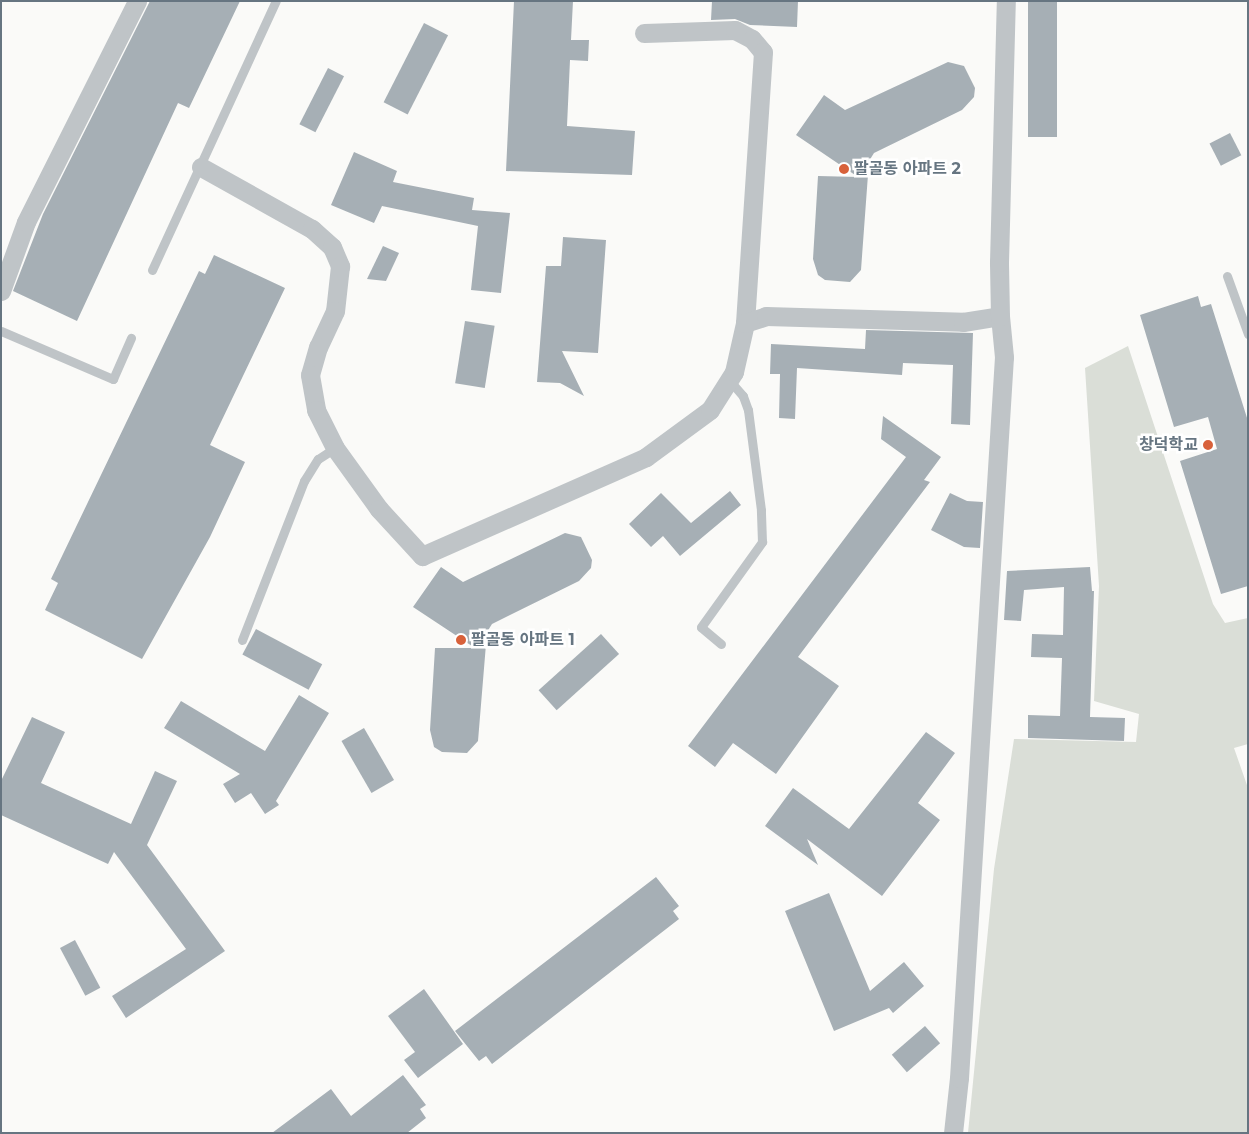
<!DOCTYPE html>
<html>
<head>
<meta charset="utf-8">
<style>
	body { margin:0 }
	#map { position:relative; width:1249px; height:1134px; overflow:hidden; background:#fafaf8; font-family:Montserrat,"Noto Sans KR",sans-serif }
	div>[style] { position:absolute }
	.green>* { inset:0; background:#daded7 }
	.building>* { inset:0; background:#a6afb5; transform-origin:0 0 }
	.lane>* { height:9px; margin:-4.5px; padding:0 4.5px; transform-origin:4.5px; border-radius:4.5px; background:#bfc4c7 }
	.street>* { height:19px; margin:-9.5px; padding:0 9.5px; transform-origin:9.5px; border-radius:9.5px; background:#bfc4c7 }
	.dots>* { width:14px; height:14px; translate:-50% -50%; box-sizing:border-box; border:2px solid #fff; border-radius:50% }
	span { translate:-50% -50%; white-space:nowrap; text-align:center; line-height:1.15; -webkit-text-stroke:5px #fff; paint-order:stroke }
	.poi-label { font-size:16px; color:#667581; font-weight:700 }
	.left { translate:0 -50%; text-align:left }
	.right { translate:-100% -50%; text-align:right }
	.frame { position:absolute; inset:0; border:2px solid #667581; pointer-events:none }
</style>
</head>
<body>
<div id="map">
	<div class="green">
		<i style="clip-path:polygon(1128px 346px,1213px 604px,1225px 623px,1248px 618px,1248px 744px,1234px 748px,1248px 788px,1248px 1133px,968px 1133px,994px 869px,1014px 739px,1136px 742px,1139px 714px,1094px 701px,1099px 586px,1085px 368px)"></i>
	</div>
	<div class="building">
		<i style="clip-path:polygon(150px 1px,240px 1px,189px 108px,178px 103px,77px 321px,13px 291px,43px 214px)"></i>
		<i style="clip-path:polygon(514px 1px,573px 1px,571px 40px,589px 40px,588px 61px,570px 60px,567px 126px,635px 131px,632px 175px,506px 171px)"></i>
		<i style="clip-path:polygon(712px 1px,798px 1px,797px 27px,750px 25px,735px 19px,711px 20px)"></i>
		<i style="left:1028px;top:1px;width:29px;height:136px"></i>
		<i style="left:424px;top:23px;width:27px;height:89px;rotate:27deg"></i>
		<i style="clip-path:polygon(948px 62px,964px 66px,975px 88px,974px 97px,962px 110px,874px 153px,869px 161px,861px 270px,850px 282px,825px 280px,818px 275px,813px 259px,818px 176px,858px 177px,796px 135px,824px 95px,845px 110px)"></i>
		<i style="left:328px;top:68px;width:18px;height:63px;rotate:27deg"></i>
		<i style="left:1230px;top:133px;width:25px;height:23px;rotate:63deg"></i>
		<i style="clip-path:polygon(354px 152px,397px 171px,393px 182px,474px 198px,472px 210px,510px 213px,501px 293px,471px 290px,478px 226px,382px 206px,374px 223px,331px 205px)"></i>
		<i style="clip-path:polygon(563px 237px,606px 240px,598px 353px,562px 351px,584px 396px,560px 383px,537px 382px,546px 266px,561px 266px)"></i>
		<i style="clip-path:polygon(383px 246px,399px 253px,386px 281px,367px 279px)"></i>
		<i style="clip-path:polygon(214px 255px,285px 288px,210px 445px,245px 462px,210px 537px,142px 659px,45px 610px,58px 583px,51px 579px,199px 271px,205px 274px)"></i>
		<i style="clip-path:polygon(1198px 296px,1201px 307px,1211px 304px,1248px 421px,1248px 586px,1221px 594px,1180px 461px,1217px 449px,1208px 417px,1174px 427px,1140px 315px)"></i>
		<i style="left:465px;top:321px;width:30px;height:63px;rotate:9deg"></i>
		<i style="clip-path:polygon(866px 330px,973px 333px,970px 425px,951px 424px,953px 365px,903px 363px,902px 375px,797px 368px,795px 419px,779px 418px,780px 374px,770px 374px,771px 344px,865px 349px)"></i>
		<i style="clip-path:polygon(883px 416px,941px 457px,924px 480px,930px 482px,798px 657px,839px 686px,776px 774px,733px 743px,715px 767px,688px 746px,906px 457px,881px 439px)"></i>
		<i style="clip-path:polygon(730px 491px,741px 505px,680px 556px,663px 536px,651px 547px,629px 524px,661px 493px,691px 523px)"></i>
		<i style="clip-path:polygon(950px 493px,967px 501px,983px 502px,980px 548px,964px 547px,931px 530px)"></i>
		<i style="clip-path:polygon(565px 533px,581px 537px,592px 560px,591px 568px,579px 581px,492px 624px,487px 632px,478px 741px,467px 753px,442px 752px,434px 747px,430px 730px,435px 648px,475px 648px,413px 607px,441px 567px,463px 582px)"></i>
		<i style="clip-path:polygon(1090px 567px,1092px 591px,1094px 591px,1090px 717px,1125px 718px,1124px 741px,1028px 738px,1028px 715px,1060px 716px,1062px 658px,1031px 657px,1032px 634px,1063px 635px,1064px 587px,1024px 590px,1021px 621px,1004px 620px,1007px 571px)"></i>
		<i style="left:256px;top:629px;width:75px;height:29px;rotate:28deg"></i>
		<i style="left:601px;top:634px;width:27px;height:84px;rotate:48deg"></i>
		<i style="clip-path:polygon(299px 695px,329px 713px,276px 801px,279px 805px,265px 814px,251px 793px,235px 803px,223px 784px,240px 774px,164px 728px,181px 701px,265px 751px)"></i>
		<i style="clip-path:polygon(32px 717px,65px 732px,41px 783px,131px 824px,155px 771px,177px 781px,147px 845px,225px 951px,126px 1018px,112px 996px,186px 949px,114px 852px,108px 864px,1px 815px,1px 781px)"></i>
		<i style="left:364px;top:728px;width:60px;height:26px;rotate:60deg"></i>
		<i style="clip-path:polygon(926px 732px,955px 753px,918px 803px,940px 820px,882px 896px,807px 839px,818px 865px,765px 826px,793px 788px,849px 829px)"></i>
		<i style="clip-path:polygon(656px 877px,679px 906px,673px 911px,679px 919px,492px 1064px,486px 1056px,479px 1061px,455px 1031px)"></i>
		<i style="clip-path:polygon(829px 893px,870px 991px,904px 962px,924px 986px,893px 1013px,889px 1008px,834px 1031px,785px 911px)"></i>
		<i style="left:75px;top:940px;width:54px;height:17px;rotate:62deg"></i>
		<i style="clip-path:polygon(424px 989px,463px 1044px,418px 1078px,404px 1060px,415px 1052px,388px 1016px)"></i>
		<i style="left:925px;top:1026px;width:23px;height:44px;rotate:49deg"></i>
		<i style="clip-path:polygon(403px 1075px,426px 1105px,420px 1109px,426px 1118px,407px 1133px,272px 1133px,331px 1089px,351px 1116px)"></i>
	</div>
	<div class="lane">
		<i style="left:152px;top:270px;width:296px;rotate:-65.3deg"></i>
		<i style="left:1227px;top:276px;width:62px;rotate:70.1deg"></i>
		<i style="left:1px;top:331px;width:122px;rotate:23.2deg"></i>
		<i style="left:113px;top:379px;width:45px;rotate:-66.3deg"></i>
		<i style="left:242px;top:640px;width:171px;rotate:-68.7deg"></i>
		<i style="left:304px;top:481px;width:26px;rotate:-58deg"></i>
		<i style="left:318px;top:459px;width:20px;rotate:-33deg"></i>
		<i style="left:721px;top:644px;width:26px;rotate:-140deg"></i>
		<i style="left:701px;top:627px;width:105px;rotate:-54.3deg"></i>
		<i style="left:762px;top:542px;width:32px;rotate:-92deg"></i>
		<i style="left:761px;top:510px;width:101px;rotate:-97.4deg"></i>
		<i style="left:748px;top:410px;width:15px;rotate:-110deg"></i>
		<i style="left:743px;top:396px;width:21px;rotate:-131deg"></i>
	</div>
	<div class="street">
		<i style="left:644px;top:33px;width:91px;rotate:-1.9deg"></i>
		<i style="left:735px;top:30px;width:19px;rotate:28deg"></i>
		<i style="left:752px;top:39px;width:17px;rotate:50deg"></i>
		<i style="left:763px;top:52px;width:272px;rotate:93.8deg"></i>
		<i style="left:201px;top:167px;width:127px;rotate:29.2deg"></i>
		<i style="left:312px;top:229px;width:27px;rotate:42deg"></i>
		<i style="left:332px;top:247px;width:21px;rotate:67deg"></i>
		<i style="left:340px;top:266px;width:45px;rotate:96.3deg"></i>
		<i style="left:335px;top:311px;width:40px;rotate:115deg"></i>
		<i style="left:318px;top:347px;width:29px;rotate:106deg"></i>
		<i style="left:310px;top:375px;width:36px;rotate:80deg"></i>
		<i style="left:316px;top:410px;width:42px;rotate:63.4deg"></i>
		<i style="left:335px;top:448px;width:75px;rotate:54.2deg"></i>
		<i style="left:379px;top:509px;width:64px;rotate:47.5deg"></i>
		<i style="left:422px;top:556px;width:245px;rotate:-23.8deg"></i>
		<i style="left:646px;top:457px;width:79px;rotate:-36.3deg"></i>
		<i style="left:710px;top:410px;width:45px;rotate:-57.7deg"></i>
		<i style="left:734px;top:372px;width:50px;rotate:-77.3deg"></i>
		<i style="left:745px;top:323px;width:22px;rotate:-18deg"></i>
		<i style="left:766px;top:316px;width:197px;rotate:1.7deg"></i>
		<i style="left:963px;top:322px;width:37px;rotate:-9deg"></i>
		<i style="left:1px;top:291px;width:73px;rotate:-70.1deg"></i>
		<i style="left:26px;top:222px;width:247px;rotate:-63.3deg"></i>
		<i style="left:953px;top:1133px;width:55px;rotate:-83.8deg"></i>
		<i style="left:959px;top:1078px;width:722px;rotate:-86.43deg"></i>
		<i style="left:1004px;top:357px;width:41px;rotate:-95.6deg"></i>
		<i style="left:1000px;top:316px;width:54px;rotate:-91.1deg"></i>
		<i style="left:999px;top:262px;width:261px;rotate:-88.5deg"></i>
	</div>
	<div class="dots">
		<i style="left:844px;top:169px;background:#d8613a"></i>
		<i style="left:1208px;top:445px;background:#d8613a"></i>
		<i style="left:461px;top:640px;background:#d8613a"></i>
	</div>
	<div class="poi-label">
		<span class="left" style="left:854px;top:169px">팔골동 아파트 2</span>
		<span class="right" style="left:1198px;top:445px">창덕학교</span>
		<span class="left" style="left:471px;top:640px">팔골동 아파트 1</span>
	</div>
	<div class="frame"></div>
</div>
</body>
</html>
